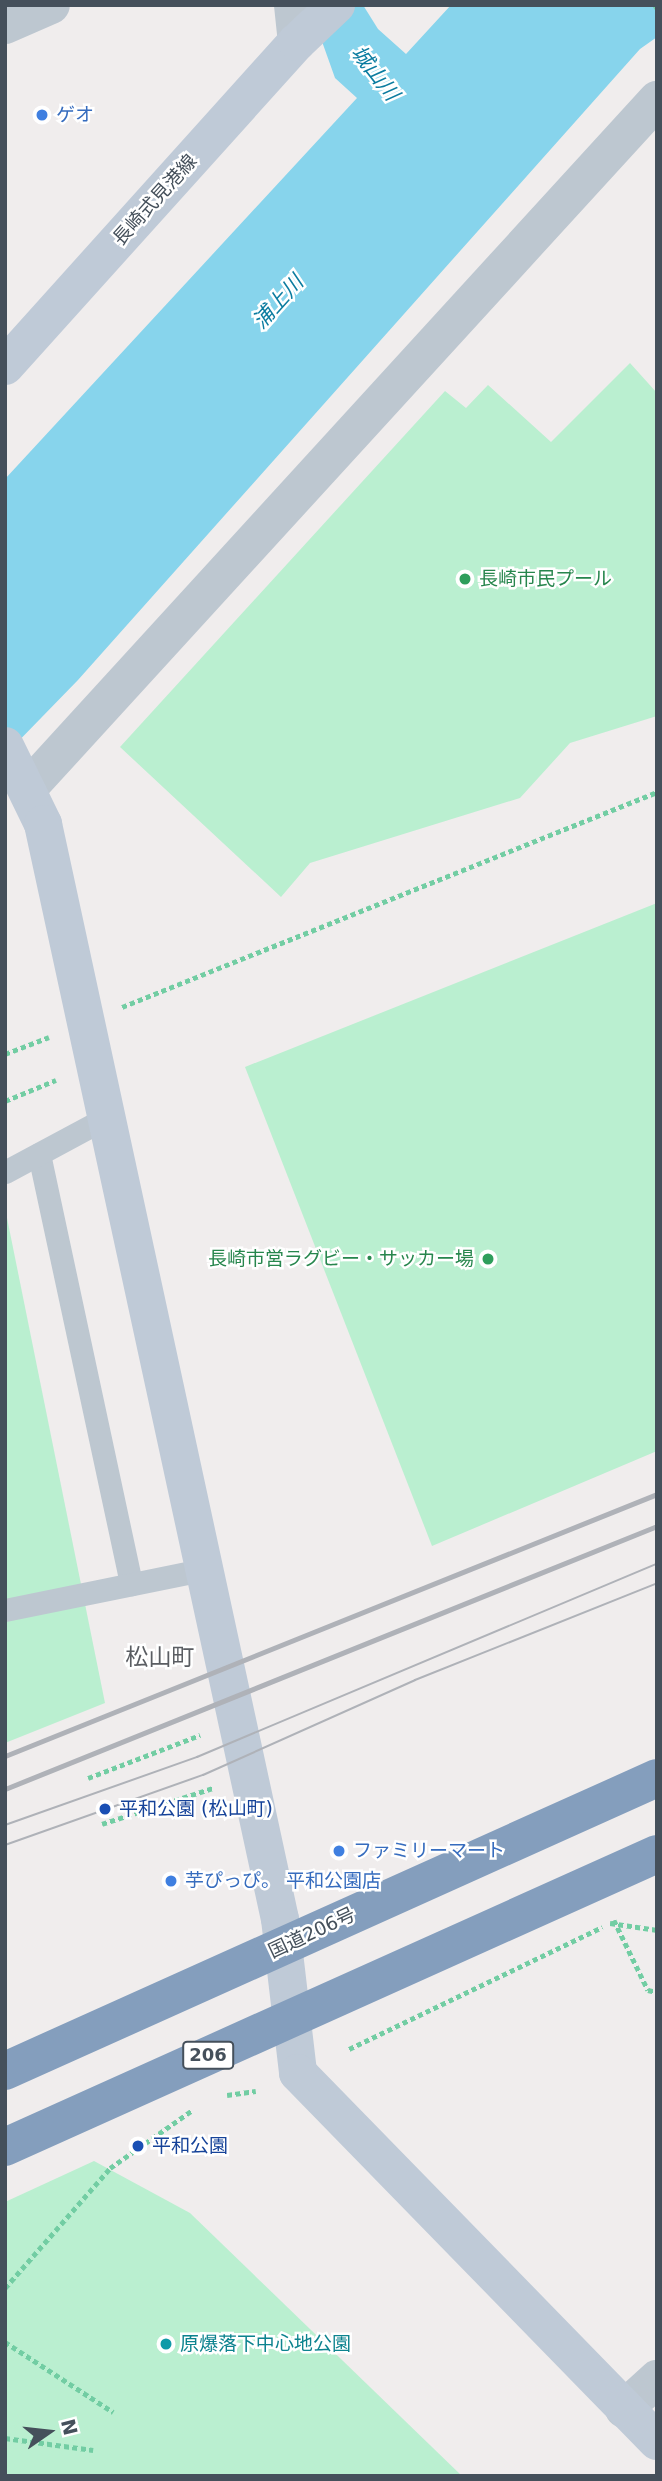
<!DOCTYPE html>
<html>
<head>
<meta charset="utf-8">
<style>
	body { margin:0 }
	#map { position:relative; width:662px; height:2481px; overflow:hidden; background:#f0eded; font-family:"DejaVu Sans","Noto Sans JP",sans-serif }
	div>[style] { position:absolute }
	.green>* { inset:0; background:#baefd0 }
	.water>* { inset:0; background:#87d4ec }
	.path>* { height:4.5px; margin-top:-2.25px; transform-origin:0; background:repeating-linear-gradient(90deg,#72cda3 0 5px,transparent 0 8.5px) }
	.lane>* { height:23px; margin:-11.5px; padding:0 11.5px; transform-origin:11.5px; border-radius:11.5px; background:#bdc7d0 }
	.street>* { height:38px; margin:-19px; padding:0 19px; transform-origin:19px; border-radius:19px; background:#bdc7d0 }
	.secondary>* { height:38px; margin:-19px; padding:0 19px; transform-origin:19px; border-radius:19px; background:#bfcad7 }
	.highway>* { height:38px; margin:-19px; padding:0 19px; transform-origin:19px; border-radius:19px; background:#849ebd }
	.tram>* { height:2px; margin:-1px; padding:0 1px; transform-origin:1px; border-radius:1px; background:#afb2b8 }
	.rail>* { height:5px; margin:-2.5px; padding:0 2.5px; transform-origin:2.5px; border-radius:2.5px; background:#afb2b8 }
	.dots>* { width:19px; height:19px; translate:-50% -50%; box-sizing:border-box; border:4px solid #fff; border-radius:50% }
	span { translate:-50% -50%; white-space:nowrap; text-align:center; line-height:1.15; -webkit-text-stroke:5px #fff; paint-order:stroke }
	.shield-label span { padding:2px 5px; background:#fff; border:2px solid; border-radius:5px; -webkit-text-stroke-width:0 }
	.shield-label { font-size:18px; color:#45505b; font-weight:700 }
	.shop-label { font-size:19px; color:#366cbe }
	.left { translate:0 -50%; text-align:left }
	.street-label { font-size:19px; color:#45505b }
	.leisure-label { font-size:19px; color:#27864d }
	.right { translate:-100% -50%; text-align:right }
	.transit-label { font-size:19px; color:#164399 }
	.culture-label { font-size:19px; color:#0d838f }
	.water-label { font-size:21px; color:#0b7ca0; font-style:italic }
	.quarter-label { font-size:23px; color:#5a5d62 }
	.frame { position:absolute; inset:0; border:7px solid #45505b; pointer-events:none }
	.north { position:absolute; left:14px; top:2397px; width:70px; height:70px; -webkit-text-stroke:5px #fff; paint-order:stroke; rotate:76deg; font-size:19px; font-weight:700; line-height:28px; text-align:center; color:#45505b }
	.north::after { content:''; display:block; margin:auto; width:24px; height:32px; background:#45505b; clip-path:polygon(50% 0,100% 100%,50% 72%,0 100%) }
</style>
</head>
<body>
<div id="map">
	<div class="green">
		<i style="clip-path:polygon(630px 363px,657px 393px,657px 716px,570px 743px,520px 798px,310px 863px,281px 897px,120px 747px,445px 391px,466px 408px,488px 385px,551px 442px)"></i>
		<i style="clip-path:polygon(657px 903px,657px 1451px,432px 1546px,245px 1067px)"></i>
		<i style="clip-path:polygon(5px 1208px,105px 1703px,5px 1743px)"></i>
		<i style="clip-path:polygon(94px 2161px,190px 2213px,462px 2476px,5px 2476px,5px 2202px)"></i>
	</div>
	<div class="water">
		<i style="clip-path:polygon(309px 5px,363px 5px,378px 29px,406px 54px,451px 5px,657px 5px,657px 37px,640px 49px,78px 680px,5px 755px,5px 479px,357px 98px,335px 78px)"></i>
	</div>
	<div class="path">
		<i style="left:655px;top:5px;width:4px;rotate:56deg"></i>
		<i style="left:122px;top:1007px;width:577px;rotate:-21.89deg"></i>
		<i style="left:5px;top:1054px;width:47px;rotate:-21.1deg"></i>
		<i style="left:5px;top:1101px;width:55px;rotate:-22.4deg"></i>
		<i style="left:88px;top:1778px;width:120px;rotate:-21deg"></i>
		<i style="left:102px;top:1824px;width:117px;rotate:-18deg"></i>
		<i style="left:614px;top:1920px;width:78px;rotate:64.1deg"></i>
		<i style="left:648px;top:1990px;width:9px;rotate:13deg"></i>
		<i style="left:610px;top:1923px;width:48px;rotate:8.5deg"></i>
		<i style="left:349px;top:2049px;width:281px;rotate:-25.7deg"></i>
		<i style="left:227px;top:2095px;width:29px;rotate:-8deg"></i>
		<i style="left:5px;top:2288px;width:159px;rotate:-48.8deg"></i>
		<i style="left:110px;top:2168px;width:99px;rotate:-35.1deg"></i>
		<i style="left:5px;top:2342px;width:129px;rotate:32.9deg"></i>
		<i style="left:5px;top:2438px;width:89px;rotate:7.8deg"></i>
	</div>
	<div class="lane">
		<i style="left:39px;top:1154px;width:440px;rotate:77.9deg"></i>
		<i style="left:5px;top:1172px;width:116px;rotate:-28.3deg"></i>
		<i style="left:5px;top:1610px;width:205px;rotate:-11.5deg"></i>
	</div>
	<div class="street">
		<i style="left:293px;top:5px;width:37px;rotate:84deg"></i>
		<i style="left:5px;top:25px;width:50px;rotate:-23.5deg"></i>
		<i style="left:29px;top:787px;width:931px;rotate:-47.57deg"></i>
		<i style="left:624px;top:2409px;width:45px;rotate:-42.3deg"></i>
	</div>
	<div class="secondary">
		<i style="left:5px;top:366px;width:436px;rotate:-48deg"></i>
		<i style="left:297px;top:42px;width:54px;rotate:-43.5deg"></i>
		<i style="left:5px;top:746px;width:87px;rotate:64deg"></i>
		<i style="left:43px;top:824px;width:1120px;rotate:77.79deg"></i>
		<i style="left:280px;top:1919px;width:155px;rotate:83.3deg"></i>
		<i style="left:298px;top:2073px;width:514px;rotate:45.71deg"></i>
	</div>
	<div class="highway">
		<i style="left:5px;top:2071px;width:715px;rotate:-24.2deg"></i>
		<i style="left:5px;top:2147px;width:715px;rotate:-24.2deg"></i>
	</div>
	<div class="tram">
		<i style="left:5px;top:1825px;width:204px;rotate:-19.5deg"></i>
		<i style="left:197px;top:1757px;width:499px;rotate:-22.8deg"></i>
		<i style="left:5px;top:1845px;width:210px;rotate:-19.5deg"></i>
		<i style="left:203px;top:1775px;width:232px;rotate:-24.1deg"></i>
		<i style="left:415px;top:1680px;width:261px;rotate:-21.8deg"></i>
	</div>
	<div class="rail">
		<i style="left:5px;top:1756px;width:703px;rotate:-21.89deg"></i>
		<i style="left:5px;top:1789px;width:703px;rotate:-21.97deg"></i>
	</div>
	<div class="dots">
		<i style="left:42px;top:115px;background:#3f7fe0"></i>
		<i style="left:465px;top:579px;background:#2e9e5b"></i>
		<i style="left:488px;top:1259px;background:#2e9e5b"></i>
		<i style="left:105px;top:1809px;background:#1a4fb4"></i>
		<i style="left:339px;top:1851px;background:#3f7fe0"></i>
		<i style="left:171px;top:1881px;background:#3f7fe0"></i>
		<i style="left:138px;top:2146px;background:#1a4fb4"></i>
		<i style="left:166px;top:2344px;background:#0f9aa8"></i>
	</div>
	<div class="shield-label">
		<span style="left:208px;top:2055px">206</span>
	</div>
	<div class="shop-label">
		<span class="left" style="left:56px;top:115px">ゲオ</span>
		<span class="left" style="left:353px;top:1851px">ファミリーマート</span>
		<span class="left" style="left:185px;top:1881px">芋ぴっぴ。 平和公園店</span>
	</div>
	<div class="street-label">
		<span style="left:155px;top:200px;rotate:-48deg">長崎式見港線</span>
		<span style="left:312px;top:1933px;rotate:-25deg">国道206号</span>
	</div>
	<div class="leisure-label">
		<span class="left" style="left:479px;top:579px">長崎市民プール</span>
		<span class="right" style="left:474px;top:1259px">長崎市営ラグビー・サッカー場</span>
	</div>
	<div class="transit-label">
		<span class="left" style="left:119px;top:1809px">平和公園 (松山町)</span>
		<span class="left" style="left:152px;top:2146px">平和公園</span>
	</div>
	<div class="culture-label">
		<span class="left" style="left:180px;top:2344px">原爆落下中心地公園</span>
	</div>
	<div class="water-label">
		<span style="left:375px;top:73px;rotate:52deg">城山川</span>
		<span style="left:278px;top:302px;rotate:-48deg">浦上川</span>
	</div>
	<div class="quarter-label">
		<span style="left:160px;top:1657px">松山町</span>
	</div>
	<div class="frame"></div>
	<div class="north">N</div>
</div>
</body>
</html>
